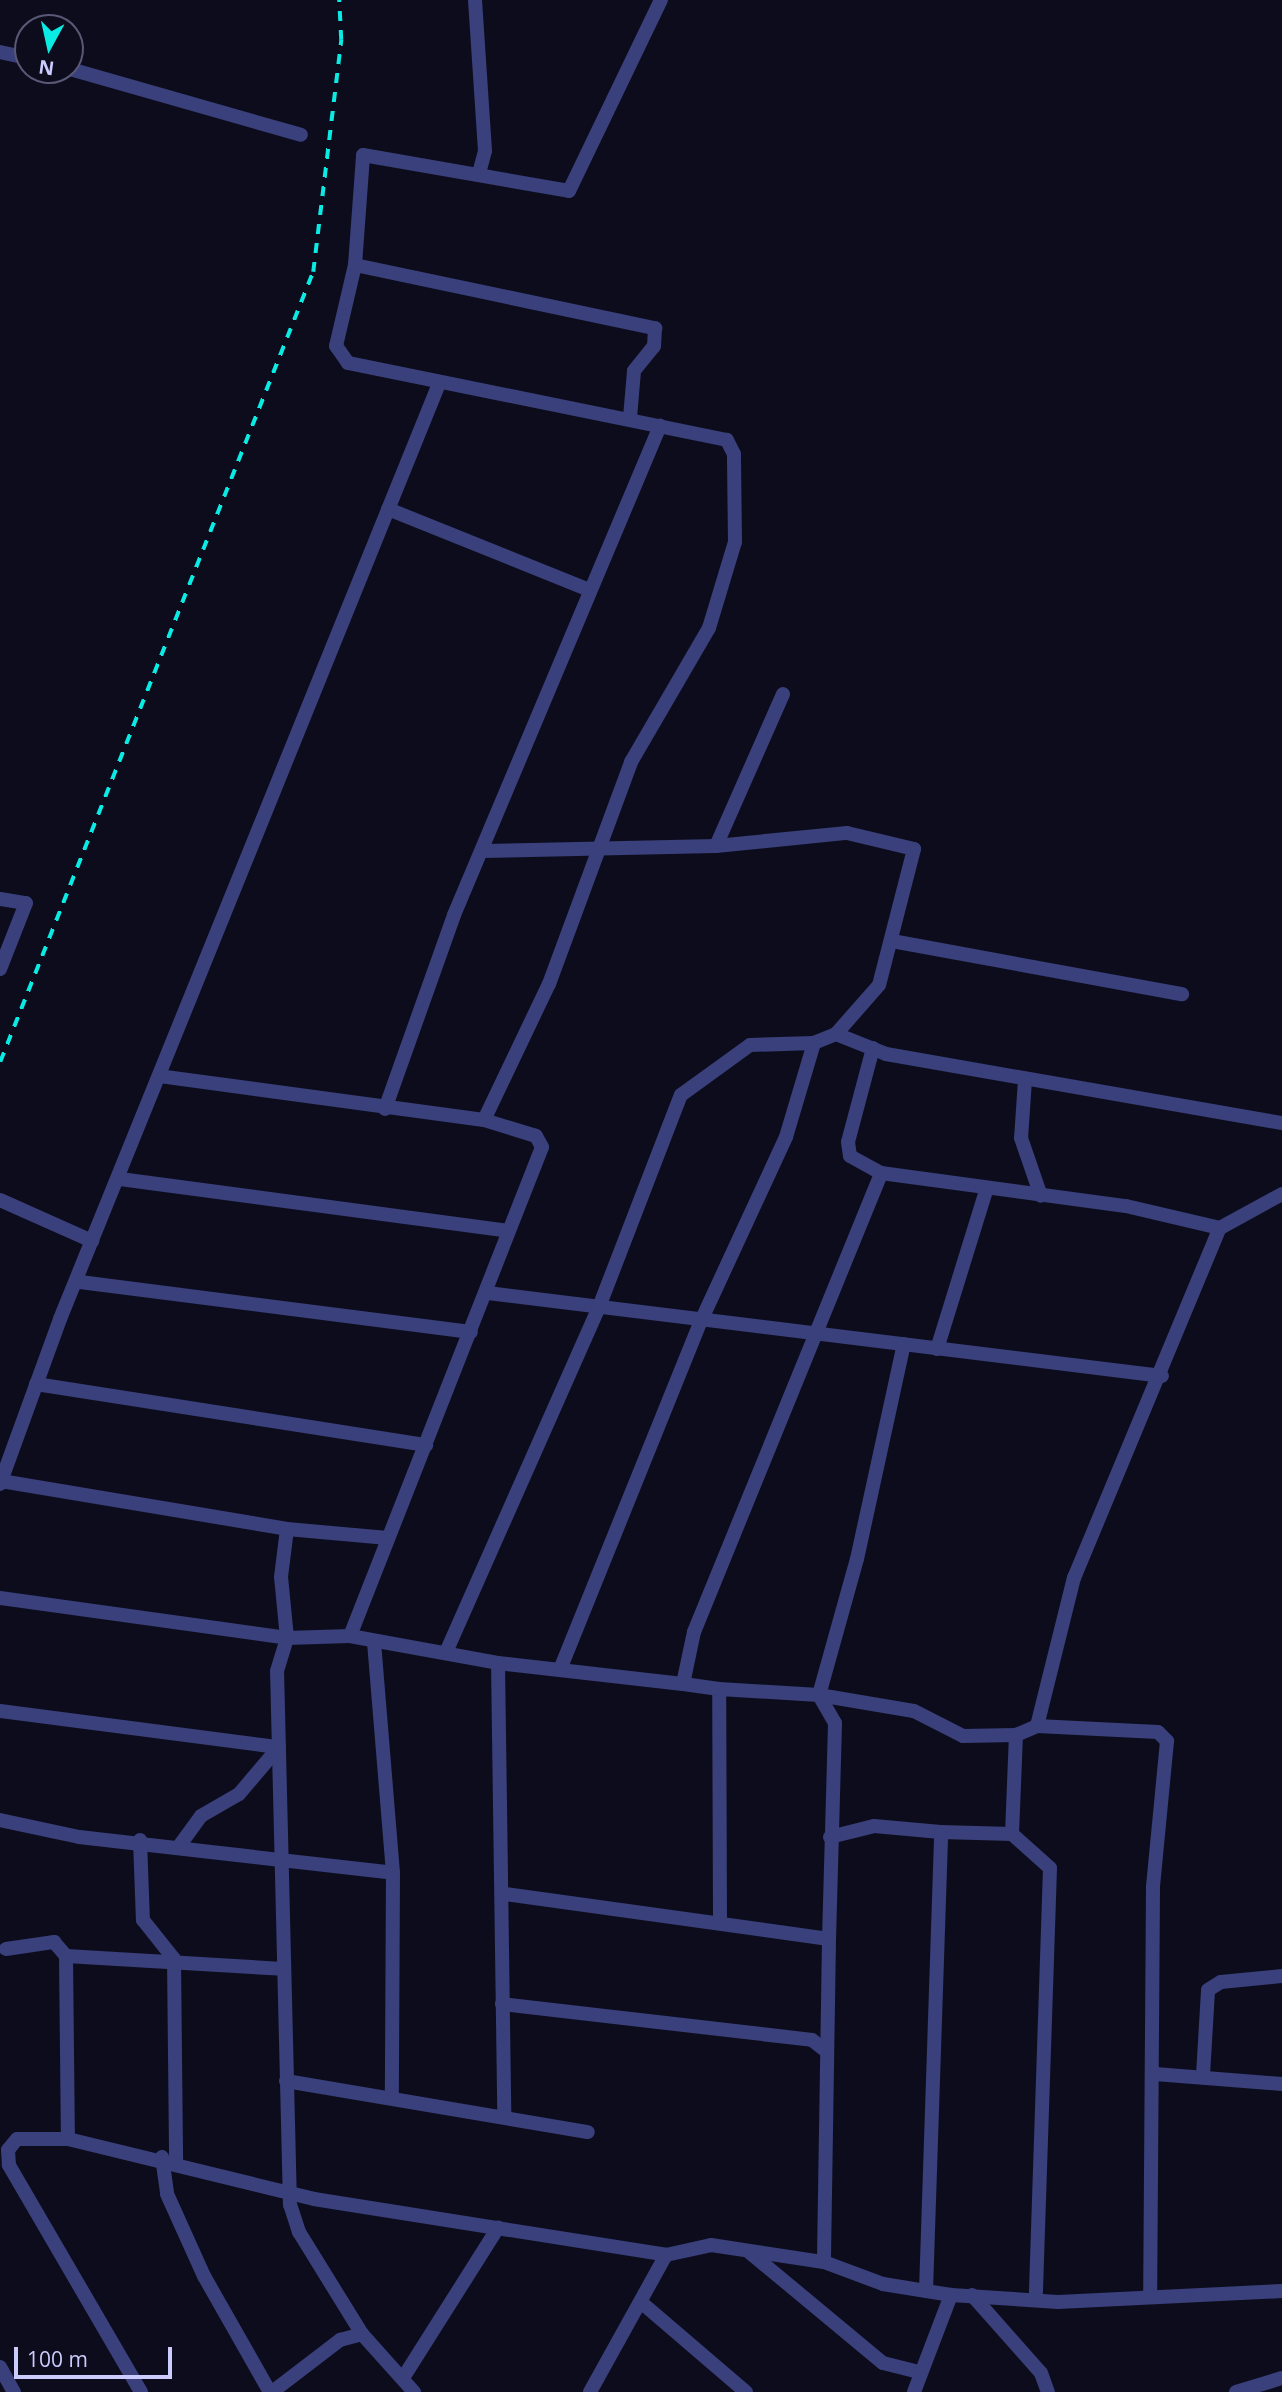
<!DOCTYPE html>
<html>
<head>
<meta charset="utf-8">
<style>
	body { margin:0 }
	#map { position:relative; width:1282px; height:2392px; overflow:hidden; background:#0d0c1d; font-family:"Open Sans",sans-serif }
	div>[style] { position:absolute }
	.minor>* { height:14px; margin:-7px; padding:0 7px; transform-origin:7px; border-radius:7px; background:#39407b }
	.rail>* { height:3.5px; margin-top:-1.75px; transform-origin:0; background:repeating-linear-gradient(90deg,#09ebe3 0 10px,transparent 0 19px) }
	span { translate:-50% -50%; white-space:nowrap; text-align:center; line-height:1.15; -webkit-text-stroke:5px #0d0c1d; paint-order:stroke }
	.north { position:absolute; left:14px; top:14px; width:70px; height:70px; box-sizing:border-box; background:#0d0c1d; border:2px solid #595977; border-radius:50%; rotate:188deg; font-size:19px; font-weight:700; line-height:28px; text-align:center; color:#cbccfd }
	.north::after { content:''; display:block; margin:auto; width:24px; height:32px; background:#09ebe3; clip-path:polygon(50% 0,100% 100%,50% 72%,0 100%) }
	.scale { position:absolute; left:14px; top:2347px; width:158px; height:32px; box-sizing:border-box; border:4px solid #cbccfd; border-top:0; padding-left:9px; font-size:21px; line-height:24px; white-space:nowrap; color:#cbccfd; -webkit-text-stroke:5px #0d0c1d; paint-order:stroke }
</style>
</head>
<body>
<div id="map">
	<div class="minor">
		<i style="left:475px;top:0;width:151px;rotate:86.2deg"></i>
		<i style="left:485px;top:151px;width:24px;rotate:105deg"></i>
		<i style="left:0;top:52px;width:29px;rotate:12deg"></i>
		<i style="left:70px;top:69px;width:240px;rotate:15.9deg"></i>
		<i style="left:355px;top:265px;width:307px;rotate:11.9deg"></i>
		<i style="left:655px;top:328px;width:18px;rotate:93deg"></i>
		<i style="left:654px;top:346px;width:32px;rotate:129deg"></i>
		<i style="left:634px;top:371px;width:47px;rotate:94.9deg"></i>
		<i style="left:388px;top:509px;width:217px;rotate:21.9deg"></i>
		<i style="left:716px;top:846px;width:166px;rotate:-66.2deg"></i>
		<i style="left:483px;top:851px;width:233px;rotate:-1.2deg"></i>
		<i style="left:716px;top:846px;width:132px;rotate:-5.7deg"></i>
		<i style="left:847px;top:833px;width:69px;rotate:13.4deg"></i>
		<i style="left:914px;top:849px;width:140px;rotate:104.4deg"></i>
		<i style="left:879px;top:985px;width:65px;rotate:131.3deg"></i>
		<i style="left:836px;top:1034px;width:24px;rotate:158deg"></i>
		<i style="left:814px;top:1043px;width:98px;rotate:106.6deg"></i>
		<i style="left:786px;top:1137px;width:205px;rotate:114.8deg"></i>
		<i style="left:700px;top:1323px;width:373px;rotate:112deg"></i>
		<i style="left:0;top:899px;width:26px;rotate:9deg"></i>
		<i style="left:26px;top:903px;width:71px;rotate:111.5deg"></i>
		<i style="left:892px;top:941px;width:295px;rotate:10.4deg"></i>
		<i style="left:836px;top:1034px;width:54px;rotate:21.8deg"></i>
		<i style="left:886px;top:1054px;width:402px;rotate:9.9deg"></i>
		<i style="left:873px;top:1048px;width:97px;rotate:104.9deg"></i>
		<i style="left:848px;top:1142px;width:14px;rotate:82deg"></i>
		<i style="left:850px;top:1156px;width:35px;rotate:29deg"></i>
		<i style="left:881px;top:1173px;width:247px;rotate:7.7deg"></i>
		<i style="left:1126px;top:1206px;width:97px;rotate:13.2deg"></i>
		<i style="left:1025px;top:1080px;width:58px;rotate:93.9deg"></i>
		<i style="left:1021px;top:1138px;width:61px;rotate:71deg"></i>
		<i style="left:385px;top:1109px;width:206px;rotate:-70.4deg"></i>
		<i style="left:454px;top:915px;width:531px;rotate:-67.16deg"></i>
		<i style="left:484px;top:1120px;width:151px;rotate:-64.5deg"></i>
		<i style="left:549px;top:984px;width:237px;rotate:-69.7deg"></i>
		<i style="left:631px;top:762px;width:155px;rotate:-59.8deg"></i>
		<i style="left:709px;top:628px;width:90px;rotate:-73.2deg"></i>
		<i style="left:735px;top:542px;width:88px;rotate:-90.7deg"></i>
		<i style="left:734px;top:454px;width:16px;rotate:-117deg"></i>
		<i style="left:727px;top:440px;width:387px;rotate:-168.5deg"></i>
		<i style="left:348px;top:363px;width:21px;rotate:-125deg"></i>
		<i style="left:336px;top:346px;width:83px;rotate:-76.8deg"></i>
		<i style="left:355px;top:265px;width:110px;rotate:-85.8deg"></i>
		<i style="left:363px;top:155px;width:209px;rotate:9.9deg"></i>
		<i style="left:569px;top:191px;width:212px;rotate:-64.3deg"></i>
		<i style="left:120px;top:1179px;width:392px;rotate:7.6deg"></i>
		<i style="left:0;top:1200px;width:101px;rotate:24deg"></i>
		<i style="left:80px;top:1282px;width:394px;rotate:7.3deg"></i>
		<i style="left:488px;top:1293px;width:679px;rotate:7.02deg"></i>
		<i style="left:937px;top:1349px;width:165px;rotate:-72.8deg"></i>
		<i style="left:36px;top:1384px;width:395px;rotate:8.9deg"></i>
		<i style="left:1px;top:1481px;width:290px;rotate:9.5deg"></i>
		<i style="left:0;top:1484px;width:176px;rotate:-70deg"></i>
		<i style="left:60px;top:1319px;width:1007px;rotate:-67.94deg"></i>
		<i style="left:0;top:1598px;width:290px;rotate:7.9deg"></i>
		<i style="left:287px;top:1638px;width:63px;rotate:-1.8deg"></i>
		<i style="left:350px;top:1636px;width:525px;rotate:-68.56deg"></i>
		<i style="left:542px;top:1147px;width:13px;rotate:-119deg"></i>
		<i style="left:536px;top:1136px;width:54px;rotate:-162.9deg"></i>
		<i style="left:484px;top:1120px;width:327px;rotate:-172.3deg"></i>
		<i style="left:350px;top:1636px;width:150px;rotate:10.3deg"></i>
		<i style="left:498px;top:1663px;width:186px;rotate:6.5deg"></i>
		<i style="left:374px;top:1642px;width:232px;rotate:85.3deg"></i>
		<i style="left:447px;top:1650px;width:375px;rotate:-66.1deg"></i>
		<i style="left:599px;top:1307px;width:227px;rotate:-68.9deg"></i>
		<i style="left:681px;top:1095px;width:85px;rotate:-35.9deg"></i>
		<i style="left:750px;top:1045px;width:64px;rotate:-1.8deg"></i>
		<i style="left:498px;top:1663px;width:450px;rotate:89.2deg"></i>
		<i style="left:719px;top:1689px;width:100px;rotate:3.4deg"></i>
		<i style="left:819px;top:1695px;width:96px;rotate:9.6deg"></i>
		<i style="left:914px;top:1711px;width:55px;rotate:27deg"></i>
		<i style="left:963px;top:1736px;width:53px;rotate:-1.1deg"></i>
		<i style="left:0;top:1711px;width:281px;rotate:7.4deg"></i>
		<i style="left:279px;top:1747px;width:62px;rotate:130.4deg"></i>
		<i style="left:239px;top:1794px;width:44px;rotate:149.9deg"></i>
		<i style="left:201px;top:1816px;width:37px;rotate:126deg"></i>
		<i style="left:1037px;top:1726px;width:153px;rotate:-76deg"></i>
		<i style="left:1074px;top:1578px;width:379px;rotate:-67.4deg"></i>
		<i style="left:1220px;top:1228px;width:71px;rotate:-28.7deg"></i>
		<i style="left:0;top:1820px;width:81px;rotate:12.1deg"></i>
		<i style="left:79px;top:1837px;width:316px;rotate:6.5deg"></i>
		<i style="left:393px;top:1873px;width:223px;rotate:90.3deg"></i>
		<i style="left:1012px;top:1834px;width:51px;rotate:41.8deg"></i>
		<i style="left:1050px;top:1868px;width:432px;rotate:91.9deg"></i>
		<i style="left:830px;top:1837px;width:45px;rotate:-14deg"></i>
		<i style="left:874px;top:1826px;width:67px;rotate:5.1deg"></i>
		<i style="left:140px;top:1840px;width:80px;rotate:87.9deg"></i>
		<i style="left:143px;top:1920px;width:50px;rotate:51.5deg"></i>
		<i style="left:174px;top:1959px;width:202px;rotate:89.4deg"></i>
		<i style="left:505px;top:1894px;width:327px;rotate:7.9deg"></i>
		<i style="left:829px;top:1939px;width:323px;rotate:90.9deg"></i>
		<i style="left:720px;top:1921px;width:232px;rotate:-90.2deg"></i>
		<i style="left:719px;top:1689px;width:36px;rotate:-172deg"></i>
		<i style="left:683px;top:1684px;width:53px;rotate:-78.1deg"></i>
		<i style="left:694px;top:1632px;width:496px;rotate:-67.8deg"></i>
		<i style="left:829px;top:1939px;width:216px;rotate:-88.4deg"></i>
		<i style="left:835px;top:1723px;width:32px;rotate:-120deg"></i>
		<i style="left:819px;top:1695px;width:141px;rotate:-74.4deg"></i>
		<i style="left:857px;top:1559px;width:220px;rotate:-77.7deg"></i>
		<i style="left:6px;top:1949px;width:49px;rotate:-8.3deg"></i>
		<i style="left:54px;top:1942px;width:18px;rotate:49deg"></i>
		<i style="left:66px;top:1956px;width:183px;rotate:89.4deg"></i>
		<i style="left:66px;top:1956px;width:217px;rotate:3.4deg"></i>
		<i style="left:502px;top:2004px;width:312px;rotate:6.6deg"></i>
		<i style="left:812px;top:2040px;width:18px;rotate:38deg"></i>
		<i style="left:1155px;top:2074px;width:127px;rotate:4.5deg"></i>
		<i style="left:1203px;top:2075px;width:85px;rotate:-86.6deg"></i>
		<i style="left:1208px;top:1990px;width:15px;rotate:-32deg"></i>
		<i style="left:1221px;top:1982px;width:61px;rotate:-5.6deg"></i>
		<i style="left:286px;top:2081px;width:306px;rotate:9.6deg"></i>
		<i style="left:162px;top:2157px;width:37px;rotate:82deg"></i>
		<i style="left:167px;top:2194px;width:90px;rotate:65.7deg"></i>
		<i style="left:204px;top:2276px;width:133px;rotate:60.4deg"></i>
		<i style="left:748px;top:2251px;width:175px;rotate:39.7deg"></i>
		<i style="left:883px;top:2363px;width:38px;rotate:14deg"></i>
		<i style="left:926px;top:2291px;width:459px;rotate:-88.1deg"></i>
		<i style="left:941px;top:1832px;width:71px;rotate:1.6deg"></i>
		<i style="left:1012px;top:1834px;width:99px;rotate:-87.7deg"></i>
		<i style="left:1016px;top:1735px;width:23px;rotate:-23deg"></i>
		<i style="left:1037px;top:1726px;width:121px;rotate:2.8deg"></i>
		<i style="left:1158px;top:1732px;width:13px;rotate:45deg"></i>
		<i style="left:1167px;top:1741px;width:147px;rotate:95.5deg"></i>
		<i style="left:1153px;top:1887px;width:410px;rotate:90.4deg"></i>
		<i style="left:972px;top:2295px;width:104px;rotate:48.5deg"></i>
		<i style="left:1041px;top:2373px;width:20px;rotate:70deg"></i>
		<i style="left:642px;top:2303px;width:137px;rotate:40.6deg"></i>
		<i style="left:362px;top:2334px;width:120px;rotate:-121.7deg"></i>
		<i style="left:299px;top:2232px;width:28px;rotate:-108deg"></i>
		<i style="left:290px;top:2205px;width:534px;rotate:-91.39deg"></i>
		<i style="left:277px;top:1671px;width:34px;rotate:-73deg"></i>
		<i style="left:287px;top:1638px;width:61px;rotate:-95.6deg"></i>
		<i style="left:281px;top:1577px;width:48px;rotate:-82.9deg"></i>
		<i style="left:287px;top:1529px;width:101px;rotate:5.1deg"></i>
		<i style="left:0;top:2367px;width:29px;rotate:61deg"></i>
		<i style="left:403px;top:2378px;width:178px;rotate:-57.7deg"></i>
		<i style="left:141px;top:2392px;width:263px;rotate:-120.2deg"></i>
		<i style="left:9px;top:2165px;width:15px;rotate:-94deg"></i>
		<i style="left:8px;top:2150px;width:14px;rotate:-51deg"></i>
		<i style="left:17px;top:2139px;width:51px"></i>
		<i style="left:68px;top:2139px;width:253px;rotate:13.7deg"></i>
		<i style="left:314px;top:2199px;width:356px;rotate:9deg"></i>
		<i style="left:666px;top:2255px;width:46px;rotate:-12.5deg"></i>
		<i style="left:711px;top:2245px;width:114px;rotate:8.6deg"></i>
		<i style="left:824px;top:2262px;width:63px;rotate:20.4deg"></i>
		<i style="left:883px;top:2284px;width:69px;rotate:9.2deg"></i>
		<i style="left:951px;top:2295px;width:107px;rotate:3.7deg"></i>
		<i style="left:1058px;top:2302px;width:224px;rotate:-2.8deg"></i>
		<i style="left:272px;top:2392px;width:86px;rotate:-37.4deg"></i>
		<i style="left:340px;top:2340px;width:23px;rotate:-15deg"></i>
		<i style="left:362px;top:2334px;width:78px;rotate:48.1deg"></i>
		<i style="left:590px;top:2392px;width:157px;rotate:-61deg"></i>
		<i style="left:914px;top:2392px;width:104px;rotate:-69.1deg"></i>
		<i style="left:1236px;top:2392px;width:48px;rotate:-16.9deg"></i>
	</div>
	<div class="rail">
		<i style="left:0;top:1062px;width:850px;rotate:-68.39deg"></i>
		<i style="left:313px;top:272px;width:234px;rotate:-83.1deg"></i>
		<i style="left:341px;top:40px;width:40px;rotate:-92.9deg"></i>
	</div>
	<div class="north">N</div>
	<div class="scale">100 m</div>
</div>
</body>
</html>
